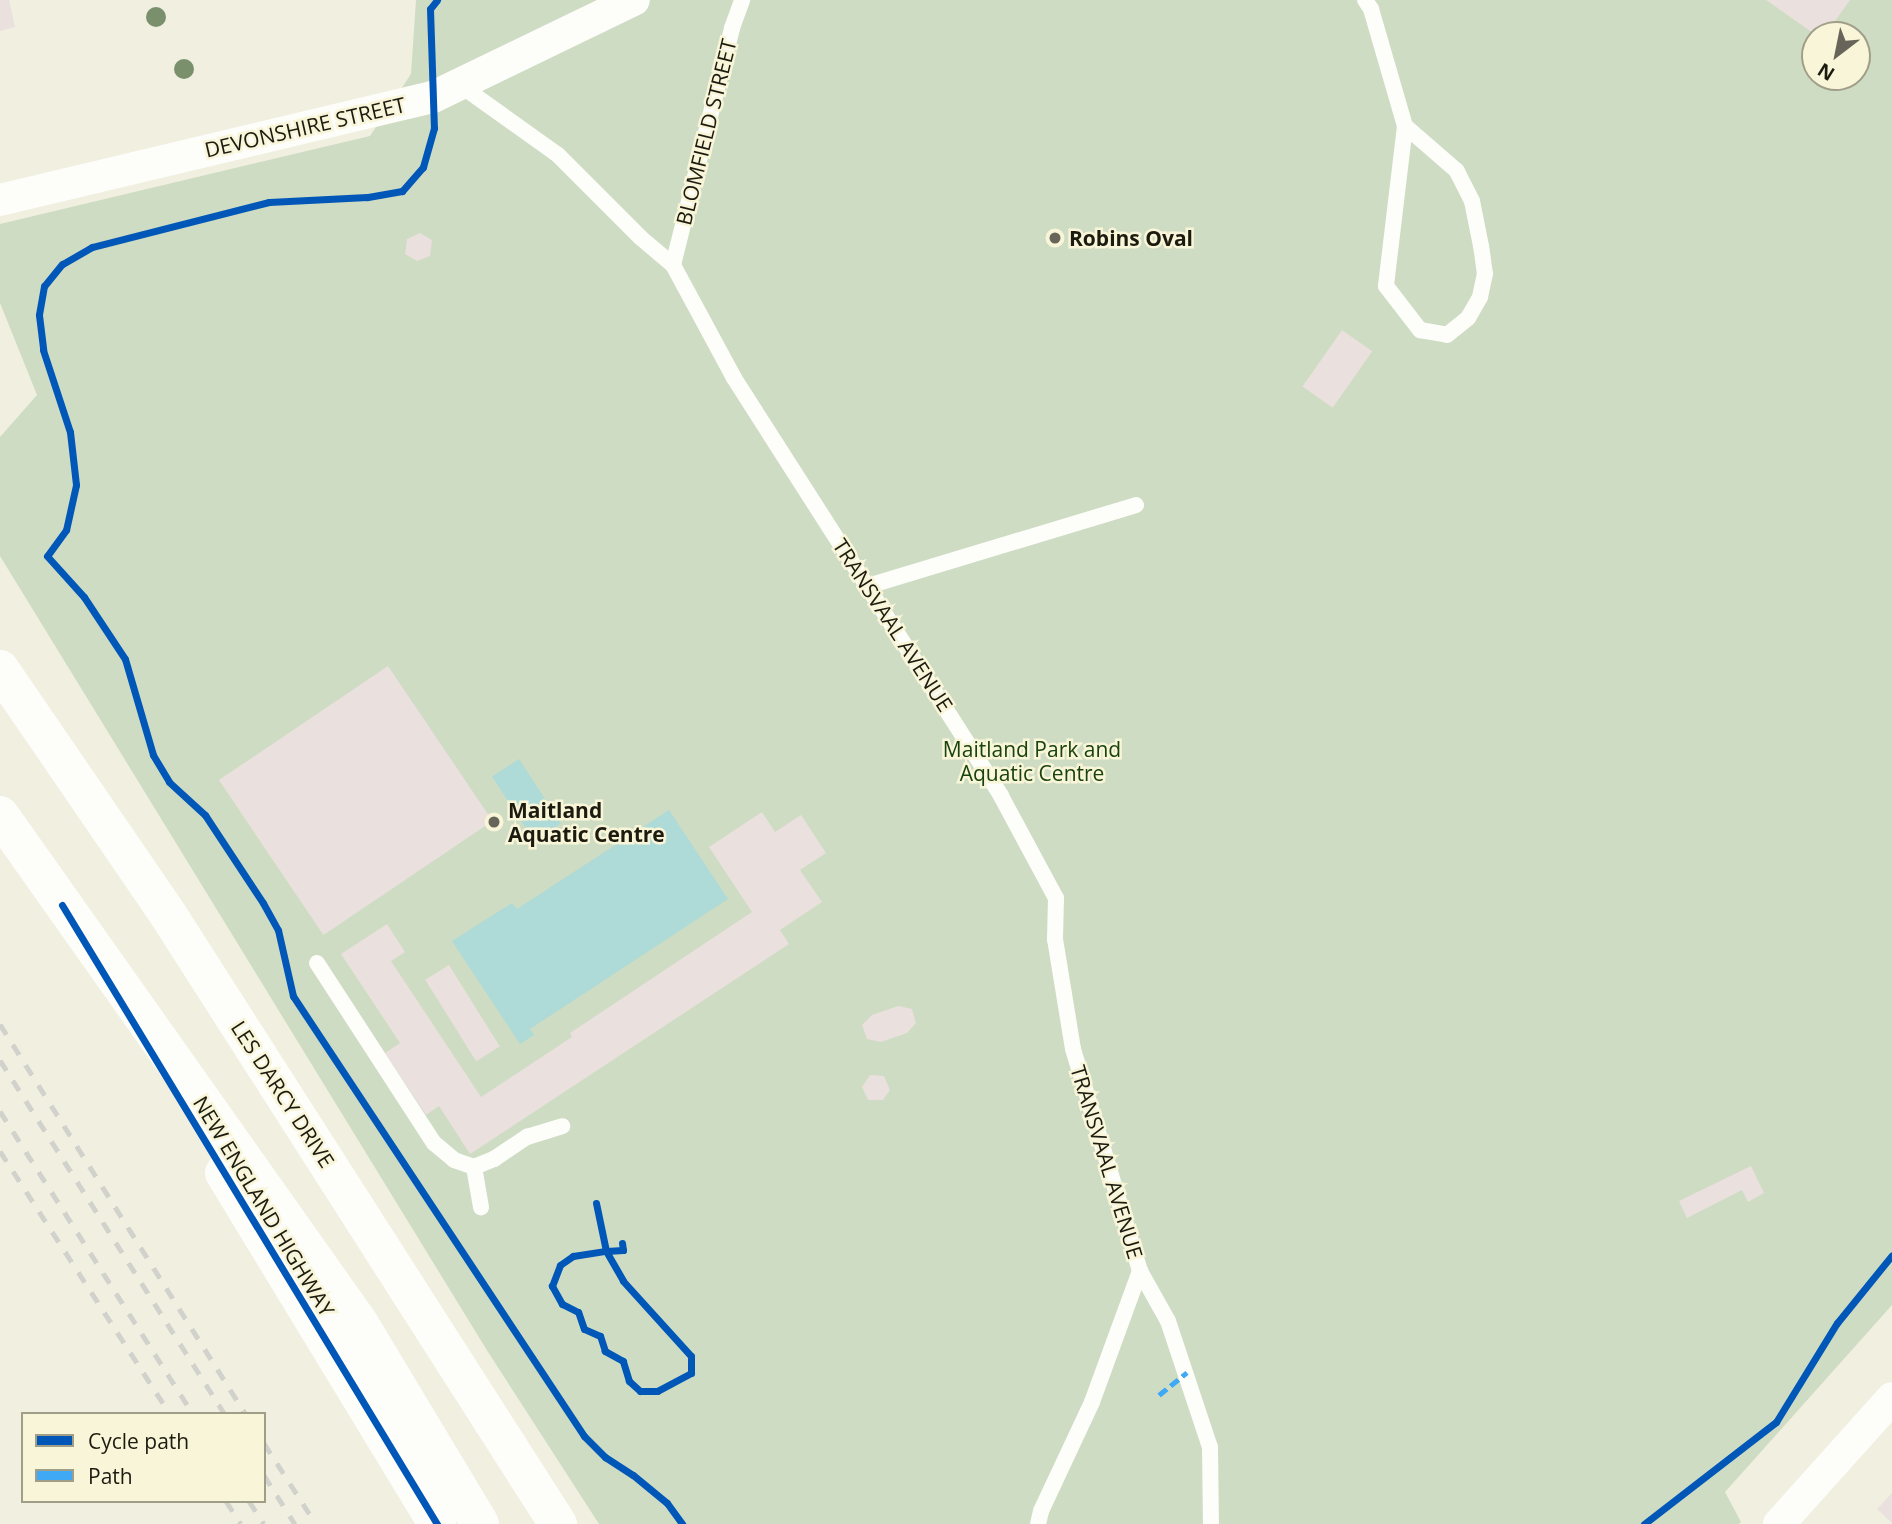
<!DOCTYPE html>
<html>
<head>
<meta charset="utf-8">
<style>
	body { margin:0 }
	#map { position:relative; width:1892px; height:1524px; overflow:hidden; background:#f1efe0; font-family:"Open Sans",sans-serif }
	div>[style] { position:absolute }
	.green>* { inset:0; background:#cedcc3 }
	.water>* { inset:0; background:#aedad7; transform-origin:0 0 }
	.building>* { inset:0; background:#eae0dd; transform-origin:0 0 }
	.service>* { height:16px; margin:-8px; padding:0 8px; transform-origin:8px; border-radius:8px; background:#fdfdfa }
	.minor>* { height:32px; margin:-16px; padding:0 16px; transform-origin:16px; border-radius:16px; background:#fdfdfa }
	.trunk>* { height:38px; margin:-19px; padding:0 19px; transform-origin:19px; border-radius:19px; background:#fdfdfa }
	.rail>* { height:5px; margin-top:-2.5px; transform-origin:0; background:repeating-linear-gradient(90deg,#d2d2cd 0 12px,transparent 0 24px) }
	.quiet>* { height:5px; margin-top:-2.5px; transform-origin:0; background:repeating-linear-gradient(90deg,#3fa9f5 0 10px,transparent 0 15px) }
	.cycleway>* { height:7px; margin:-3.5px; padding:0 3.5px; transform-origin:3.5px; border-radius:3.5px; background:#0057b8 }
	.trees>* { width:20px; height:20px; margin:-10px; border-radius:50%; background:#7a906c }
	.dots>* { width:19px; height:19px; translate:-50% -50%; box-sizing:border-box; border:4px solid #f9f5d8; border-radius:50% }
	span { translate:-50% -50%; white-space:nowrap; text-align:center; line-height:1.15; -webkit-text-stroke:5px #f9f5d8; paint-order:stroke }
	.street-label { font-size:21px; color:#1c1b10 }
	.poi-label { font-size:21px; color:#1c1b10; font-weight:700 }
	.left { translate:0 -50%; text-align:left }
	.park-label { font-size:21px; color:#19430d }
	.legend { position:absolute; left:21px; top:1412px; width:245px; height:91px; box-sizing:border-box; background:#f9f5d8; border:2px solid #a19e88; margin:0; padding:9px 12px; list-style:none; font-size:21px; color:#1c1b10 }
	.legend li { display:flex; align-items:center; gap:14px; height:35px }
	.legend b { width:35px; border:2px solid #a19e88 }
	.north { position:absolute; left:1801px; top:21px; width:70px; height:70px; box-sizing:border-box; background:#f9f5d8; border:2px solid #a19e88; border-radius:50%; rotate:212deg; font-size:19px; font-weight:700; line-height:28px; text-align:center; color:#1c1b10 }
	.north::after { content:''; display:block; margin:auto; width:24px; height:32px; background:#676559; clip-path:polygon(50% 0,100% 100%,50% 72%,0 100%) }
</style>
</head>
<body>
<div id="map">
	<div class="green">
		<i style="clip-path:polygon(evenodd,416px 0,1892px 0,1892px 1305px,1725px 1492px,1741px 1522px,1739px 1524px,599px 1524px,488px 1352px,0 556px,0 437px,37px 395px,0 303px,0 224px,370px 136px,411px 74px,416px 0,1815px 35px,1857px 35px,1857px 77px,1815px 77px,1815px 35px)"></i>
	</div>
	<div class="water">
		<i style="left:519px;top:759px;width:77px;height:32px;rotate:57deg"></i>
		<i style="clip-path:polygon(669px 810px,728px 899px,530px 1029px,534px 1035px,520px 1044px,452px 941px,512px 903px,517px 909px)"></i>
	</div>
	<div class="building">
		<i style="clip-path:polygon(0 0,9px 0,15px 27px,0 31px)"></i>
		<i style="clip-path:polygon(1766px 0,1850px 0,1825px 35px,1816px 35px)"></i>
		<i style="clip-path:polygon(420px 233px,432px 240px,430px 256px,417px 261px,405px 254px,407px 239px)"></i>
		<i style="left:1342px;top:330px;width:37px;height:69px;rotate:35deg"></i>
		<i style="left:388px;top:666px;width:187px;height:204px;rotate:56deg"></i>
		<i style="clip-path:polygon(762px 812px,775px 832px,801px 815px,826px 853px,800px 870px,822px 902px,780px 930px,789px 944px,470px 1154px,439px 1106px,426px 1115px,385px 1053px,400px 1043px,341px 954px,387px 924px,405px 952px,391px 961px,481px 1097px,572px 1037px,570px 1033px,752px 912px,709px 847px)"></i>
		<i style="left:449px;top:965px;width:96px;height:28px;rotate:58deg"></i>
		<i style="clip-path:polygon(898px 1006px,912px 1009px,916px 1023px,907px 1033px,881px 1042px,867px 1039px,862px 1025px,872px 1015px)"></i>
		<i style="clip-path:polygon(870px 1075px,884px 1076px,890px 1090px,883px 1100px,868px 1100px,862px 1087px)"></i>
		<i style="clip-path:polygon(1751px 1166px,1764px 1193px,1748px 1202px,1742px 1190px,1687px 1218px,1679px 1201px)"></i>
		<i style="clip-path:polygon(1892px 1493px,1892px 1523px,1877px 1509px)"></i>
	</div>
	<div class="service">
		<i style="left:1365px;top:0;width:11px;rotate:56deg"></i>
		<i style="left:1371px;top:9px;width:122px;rotate:73.8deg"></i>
		<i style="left:1405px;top:126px;width:161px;rotate:96.8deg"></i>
		<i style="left:1386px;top:286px;width:56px;rotate:52.3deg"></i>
		<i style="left:1420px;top:330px;width:27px;rotate:10deg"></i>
		<i style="left:1447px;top:335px;width:27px;rotate:-39deg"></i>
		<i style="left:1468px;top:318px;width:24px;rotate:-60deg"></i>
		<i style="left:1480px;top:297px;width:24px;rotate:-78deg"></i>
		<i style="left:1485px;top:274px;width:28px;rotate:-98deg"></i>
		<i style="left:1481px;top:246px;width:46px;rotate:-101.3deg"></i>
		<i style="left:1472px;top:201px;width:34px;rotate:-117deg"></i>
		<i style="left:1457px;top:171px;width:69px;rotate:-139.1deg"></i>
		<i style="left:460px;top:85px;width:120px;rotate:35.5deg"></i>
		<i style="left:558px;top:155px;width:117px;rotate:45deg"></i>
		<i style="left:641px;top:238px;width:42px;rotate:40.2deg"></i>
		<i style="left:673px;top:265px;width:128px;rotate:61.6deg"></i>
		<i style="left:734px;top:378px;width:496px;rotate:57.4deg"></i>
		<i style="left:1001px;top:796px;width:116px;rotate:61.7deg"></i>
		<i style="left:1056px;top:898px;width:41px;rotate:91.4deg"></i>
		<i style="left:1055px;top:939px;width:111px;rotate:80.7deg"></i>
		<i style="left:1073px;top:1049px;width:232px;rotate:73.2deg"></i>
		<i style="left:1140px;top:1271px;width:57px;rotate:60.8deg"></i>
		<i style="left:1168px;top:1321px;width:133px;rotate:71.6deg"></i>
		<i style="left:1210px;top:1447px;width:77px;rotate:89.3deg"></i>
		<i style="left:673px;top:265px;width:244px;rotate:-76deg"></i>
		<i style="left:732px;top:28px;width:30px;rotate:-70deg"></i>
		<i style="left:868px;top:586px;width:280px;rotate:-16.8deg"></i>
		<i style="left:317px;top:963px;width:215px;rotate:57deg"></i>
		<i style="left:434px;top:1143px;width:26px;rotate:40deg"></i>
		<i style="left:454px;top:1160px;width:21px;rotate:19deg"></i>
		<i style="left:474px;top:1167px;width:22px;rotate:-22deg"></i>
		<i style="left:494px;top:1159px;width:40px;rotate:-34deg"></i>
		<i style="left:527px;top:1137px;width:37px;rotate:-17deg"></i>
		<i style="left:474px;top:1167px;width:41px;rotate:80.1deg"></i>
		<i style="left:1038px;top:1524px;width:13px;rotate:-77deg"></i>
		<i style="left:1041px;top:1511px;width:120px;rotate:-64.9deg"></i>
		<i style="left:1092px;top:1402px;width:140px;rotate:-69.9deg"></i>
	</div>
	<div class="minor">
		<i style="left:0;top:200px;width:445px;rotate:-13.4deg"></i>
		<i style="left:433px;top:97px;width:223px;rotate:-25.8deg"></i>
		<i style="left:1779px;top:1524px;width:169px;rotate:-48.1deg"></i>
	</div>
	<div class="trunk">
		<i style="left:0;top:669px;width:299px;rotate:55.6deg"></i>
		<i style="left:169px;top:916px;width:722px;rotate:57.39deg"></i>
		<i style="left:0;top:815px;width:623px;rotate:54.73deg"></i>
		<i style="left:360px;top:1324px;width:233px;rotate:59deg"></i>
		<i style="left:224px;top:1173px;width:411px;rotate:58.7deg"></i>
	</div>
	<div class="rail">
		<i style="left:0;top:1024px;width:461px;rotate:57.8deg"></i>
		<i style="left:0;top:1060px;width:419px;rotate:57.6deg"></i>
		<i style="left:0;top:1111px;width:359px;rotate:57.5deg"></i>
		<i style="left:0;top:1151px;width:313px;rotate:57.1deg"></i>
		<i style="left:264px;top:1443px;width:96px;rotate:57.3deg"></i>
		<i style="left:264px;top:1475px;width:58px;rotate:57.7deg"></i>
		<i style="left:226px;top:1501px;width:27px;rotate:57deg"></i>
		<i style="left:249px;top:1501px;width:27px;rotate:57deg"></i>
	</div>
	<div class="quiet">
		<i style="left:1159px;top:1395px;width:36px;rotate:-39deg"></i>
	</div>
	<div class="cycleway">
		<i style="left:437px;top:0;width:11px;rotate:128deg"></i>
		<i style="left:430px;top:9px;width:119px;rotate:88.1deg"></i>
		<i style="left:434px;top:128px;width:41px;rotate:105.8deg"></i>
		<i style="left:423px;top:167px;width:32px;rotate:131deg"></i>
		<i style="left:402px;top:191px;width:36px;rotate:170deg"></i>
		<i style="left:367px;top:197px;width:98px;rotate:177.1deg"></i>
		<i style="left:269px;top:202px;width:183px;rotate:165.7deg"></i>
		<i style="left:92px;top:247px;width:34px;rotate:150deg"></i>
		<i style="left:62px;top:264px;width:28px;rotate:129deg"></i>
		<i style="left:44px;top:286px;width:29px;rotate:100deg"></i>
		<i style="left:39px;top:315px;width:35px;rotate:83deg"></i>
		<i style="left:43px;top:350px;width:86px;rotate:71.8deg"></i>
		<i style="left:70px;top:432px;width:53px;rotate:83.5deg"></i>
		<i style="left:76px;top:485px;width:46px;rotate:102.5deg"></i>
		<i style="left:66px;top:530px;width:32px;rotate:126deg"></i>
		<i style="left:47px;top:556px;width:55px;rotate:47.9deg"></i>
		<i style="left:84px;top:597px;width:74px;rotate:56.5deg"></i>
		<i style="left:125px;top:659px;width:100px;rotate:73.7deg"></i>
		<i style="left:153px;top:755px;width:31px;rotate:59deg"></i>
		<i style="left:169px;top:782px;width:49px;rotate:42.5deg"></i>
		<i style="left:205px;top:815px;width:105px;rotate:56.6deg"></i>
		<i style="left:263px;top:903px;width:31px;rotate:61deg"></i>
		<i style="left:278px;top:930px;width:68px;rotate:77.2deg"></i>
		<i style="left:293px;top:996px;width:528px;rotate:56.52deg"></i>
		<i style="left:584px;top:1436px;width:30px;rotate:45deg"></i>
		<i style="left:605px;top:1457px;width:33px;rotate:33deg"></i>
		<i style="left:633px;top:1475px;width:44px;rotate:39.5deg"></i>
		<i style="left:667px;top:1503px;width:26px;rotate:54deg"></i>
		<i style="left:62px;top:905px;width:724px;rotate:58.79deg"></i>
		<i style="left:596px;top:1203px;width:49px;rotate:78.2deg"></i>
		<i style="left:606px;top:1251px;width:34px;rotate:60deg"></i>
		<i style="left:623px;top:1281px;width:101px;rotate:47.8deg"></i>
		<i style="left:691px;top:1356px;width:17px;rotate:90deg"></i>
		<i style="left:691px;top:1373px;width:38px;rotate:152deg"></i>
		<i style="left:657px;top:1391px;width:17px;rotate:180deg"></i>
		<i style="left:640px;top:1391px;width:15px;rotate:-138deg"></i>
		<i style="left:629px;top:1381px;width:21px;rotate:-107deg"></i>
		<i style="left:623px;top:1361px;width:21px;rotate:-151deg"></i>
		<i style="left:605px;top:1351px;width:16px;rotate:-108deg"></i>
		<i style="left:600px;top:1336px;width:17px;rotate:-156deg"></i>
		<i style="left:584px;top:1329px;width:18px;rotate:-109deg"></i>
		<i style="left:578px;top:1312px;width:18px;rotate:-153deg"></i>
		<i style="left:562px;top:1304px;width:21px;rotate:-119deg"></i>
		<i style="left:552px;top:1286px;width:22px;rotate:-69deg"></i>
		<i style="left:560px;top:1265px;width:16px;rotate:-35deg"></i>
		<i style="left:573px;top:1256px;width:33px;rotate:-9deg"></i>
		<i style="left:606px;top:1251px;width:17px;rotate:-3deg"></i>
		<i style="left:623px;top:1250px;width:7px;rotate:-98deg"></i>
		<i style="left:1644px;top:1524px;width:167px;rotate:-37.7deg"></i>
		<i style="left:1776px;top:1422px;width:116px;rotate:-58.4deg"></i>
		<i style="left:1837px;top:1323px;width:87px;rotate:-51deg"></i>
	</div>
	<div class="trees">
		<i style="left:156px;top:17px"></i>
		<i style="left:184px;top:69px"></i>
	</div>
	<div class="dots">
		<i style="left:1055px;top:238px;background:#676559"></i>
		<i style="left:494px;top:822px;background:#676559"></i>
	</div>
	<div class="street-label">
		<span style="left:305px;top:127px;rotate:-13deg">DEVONSHIRE STREET</span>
		<span style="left:706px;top:132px;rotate:-76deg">BLOMFIELD STREET</span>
		<span style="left:893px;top:625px;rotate:57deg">TRANSVAAL AVENUE</span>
		<span style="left:283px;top:1094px;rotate:57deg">LES DARCY DRIVE</span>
		<span style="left:1107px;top:1162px;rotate:73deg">TRANSVAAL AVENUE</span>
		<span style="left:264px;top:1206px;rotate:59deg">NEW ENGLAND HIGHWAY</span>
	</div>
	<div class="poi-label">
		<span class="left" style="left:1069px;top:238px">Robins Oval</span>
		<span class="left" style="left:508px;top:822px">Maitland<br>Aquatic Centre</span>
	</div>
	<div class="park-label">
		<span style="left:1032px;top:761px">Maitland Park and<br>Aquatic Centre</span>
	</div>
	<ul class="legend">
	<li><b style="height:9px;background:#0057b8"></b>Cycle path</li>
	<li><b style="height:9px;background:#3fa9f5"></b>Path</li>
	</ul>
	<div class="north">N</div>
</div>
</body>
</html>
